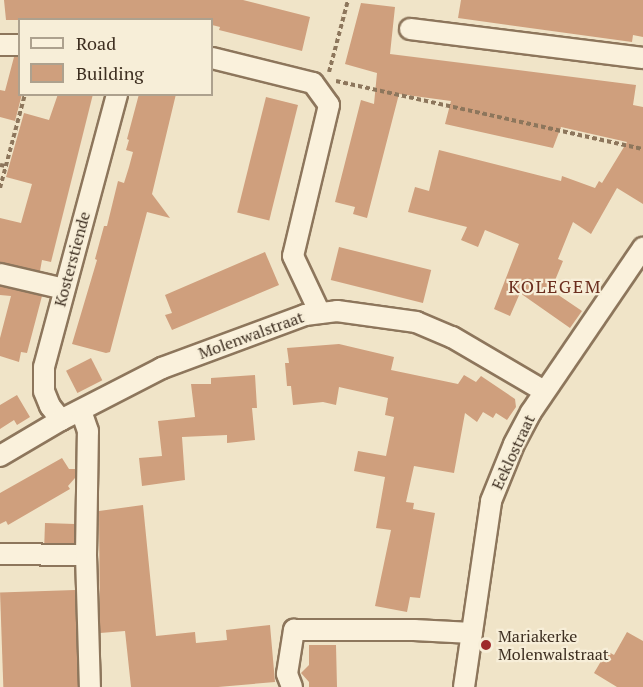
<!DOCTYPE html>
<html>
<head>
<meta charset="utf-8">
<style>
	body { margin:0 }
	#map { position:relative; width:643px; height:687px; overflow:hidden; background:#f0e4c8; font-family:"PT Serif",serif }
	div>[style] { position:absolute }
	.building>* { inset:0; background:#cf9f7d; transform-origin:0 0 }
	.path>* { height:4px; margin-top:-2px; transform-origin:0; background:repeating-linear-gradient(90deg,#8d765c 0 4.5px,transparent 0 7.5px) }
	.roads { filter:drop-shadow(2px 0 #8d765c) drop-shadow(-2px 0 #8d765c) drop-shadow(0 2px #8d765c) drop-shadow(0 -2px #8d765c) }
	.minor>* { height:20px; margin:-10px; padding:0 10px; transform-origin:10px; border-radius:10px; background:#faf1dc }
	.dots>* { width:16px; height:16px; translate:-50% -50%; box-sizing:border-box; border:3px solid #f7eed8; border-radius:50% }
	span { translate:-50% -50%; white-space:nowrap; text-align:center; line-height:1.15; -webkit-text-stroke:4.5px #f7eed8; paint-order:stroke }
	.street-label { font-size:16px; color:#3d2e20 }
	.poi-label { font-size:16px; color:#3d2e20 }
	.left { translate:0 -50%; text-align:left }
	.neighbourhood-label { font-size:18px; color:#6b2e1e; letter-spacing:1.5px }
	.legend { position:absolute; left:18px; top:18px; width:195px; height:78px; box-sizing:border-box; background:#f7eed8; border:2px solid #ada18e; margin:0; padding:8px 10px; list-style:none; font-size:18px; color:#3d2e20 }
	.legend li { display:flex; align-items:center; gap:12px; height:30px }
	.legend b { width:30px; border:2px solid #ada18e }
</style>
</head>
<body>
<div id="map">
	<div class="building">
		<i style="clip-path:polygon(4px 0,243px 0,310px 17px,302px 51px,219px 30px,220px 27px,212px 25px,212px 20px,6px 20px)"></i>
		<i style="clip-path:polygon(461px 0,643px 0,643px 37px,633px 35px,632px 42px,458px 18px)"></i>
		<i style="clip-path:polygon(361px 3px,395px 7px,390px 54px,636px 85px,633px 105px,643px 107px,643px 204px,617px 188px,591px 234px,573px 222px,558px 259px,563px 261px,551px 290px,582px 311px,570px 328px,520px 293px,510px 316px,494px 309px,519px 244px,485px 230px,478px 247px,461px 240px,467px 227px,408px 212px,415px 187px,429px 191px,439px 150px,561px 181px,562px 176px,595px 188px,599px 181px,602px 183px,627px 142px,561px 127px,553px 148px,445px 124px,451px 101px,399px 94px,367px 218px,353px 214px,355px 207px,335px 202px,361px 100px,374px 104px,377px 73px,345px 64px)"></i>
		<i style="clip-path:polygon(14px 57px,20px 57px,20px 94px,22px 94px,15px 121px,0 117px,0 90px,5px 91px)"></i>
		<i style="clip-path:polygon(58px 94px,93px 94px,51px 262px,42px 260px,40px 271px,0 262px,0 218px,21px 223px,32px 184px,6px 177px,24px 113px,49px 120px)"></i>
		<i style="clip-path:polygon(139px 94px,176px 94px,152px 194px,170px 218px,147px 212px,110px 352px,106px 353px,72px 344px,97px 260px,95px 259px,104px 226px,107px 226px,118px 181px,124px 183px,129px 167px,133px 152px,126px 150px,129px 140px,127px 139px)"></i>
		<i style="left:266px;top:97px;width:33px;height:119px;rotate:14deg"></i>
		<i style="left:339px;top:247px;width:95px;height:34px;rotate:14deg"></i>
		<i style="clip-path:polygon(265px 252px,279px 285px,172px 330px,165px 315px,172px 313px,165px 295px)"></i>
		<i style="clip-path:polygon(0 286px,42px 296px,27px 353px,21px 352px,19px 362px,0 356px,0 338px,11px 296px,0 295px)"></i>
		<i style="clip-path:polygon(339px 344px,394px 357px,391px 370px,458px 384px,464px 375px,476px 382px,481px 376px,515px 399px,516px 407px,507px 420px,496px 413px,493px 418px,483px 412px,477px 422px,465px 413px,454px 473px,414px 466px,406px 502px,414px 503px,413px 509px,435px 513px,420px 598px,410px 597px,407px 612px,375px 606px,391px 530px,376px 528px,385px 477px,354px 471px,358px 451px,386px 456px,394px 417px,385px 415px,388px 398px,339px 387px,336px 405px,323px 402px,293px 405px,291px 386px,287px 386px,285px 363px,289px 363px,287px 348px)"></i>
		<i style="left:91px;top:358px;width:25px;height:28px;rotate:63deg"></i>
		<i style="clip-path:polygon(255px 375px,257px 408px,252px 408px,255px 440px,227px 443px,227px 435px,182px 437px,185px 480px,142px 486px,139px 458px,162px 456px,158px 421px,195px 417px,191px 384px,211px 384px,211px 378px)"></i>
		<i style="clip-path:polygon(17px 395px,30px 417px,17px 425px,14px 420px,0 429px,0 405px)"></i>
		<i style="clip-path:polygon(62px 458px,69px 469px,75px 469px,75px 478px,68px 486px,70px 489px,8px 525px,6px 521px,0 524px,0 493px)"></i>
		<i style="clip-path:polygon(143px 505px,156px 636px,195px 632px,196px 643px,227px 640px,226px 630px,270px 625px,275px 682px,218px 687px,131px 687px,125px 631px,100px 633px,99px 511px)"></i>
		<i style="left:45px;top:523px;width:30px;height:20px;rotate:2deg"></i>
		<i style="left:75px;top:590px;width:97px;height:75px;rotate:88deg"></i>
		<i style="clip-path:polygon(627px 632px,643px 641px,643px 687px,617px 687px,594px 673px,607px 651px,614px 655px)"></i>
		<i style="clip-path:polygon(309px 645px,336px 645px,337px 687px,309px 687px,309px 682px,301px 673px,309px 665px)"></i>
	</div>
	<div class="path">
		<i style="left:329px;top:72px;width:74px;rotate:-75.2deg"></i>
		<i style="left:336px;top:81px;width:314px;rotate:12.5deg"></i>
		<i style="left:0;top:165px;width:6px;rotate:9deg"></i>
		<i style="left:0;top:188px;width:97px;rotate:-75.1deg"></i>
	</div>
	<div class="roads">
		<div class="minor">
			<i style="left:410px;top:29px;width:235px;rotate:7.1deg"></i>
			<i style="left:0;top:45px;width:20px"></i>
			<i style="left:212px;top:58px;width:104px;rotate:13.9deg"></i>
			<i style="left:313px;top:83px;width:27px;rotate:54deg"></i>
			<i style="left:329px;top:105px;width:155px;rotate:103.4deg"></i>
			<i style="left:293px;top:256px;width:63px;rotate:64.7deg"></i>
			<i style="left:0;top:274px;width:66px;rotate:13.2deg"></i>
			<i style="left:61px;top:420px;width:18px;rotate:-128deg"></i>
			<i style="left:50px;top:406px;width:16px;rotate:-112deg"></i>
			<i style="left:44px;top:391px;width:24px;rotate:-90deg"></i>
			<i style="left:44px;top:367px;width:283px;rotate:-75deg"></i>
			<i style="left:0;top:456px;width:71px;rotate:-30.5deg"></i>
			<i style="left:61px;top:420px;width:114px;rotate:-27.2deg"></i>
			<i style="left:162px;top:368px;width:153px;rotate:-20.3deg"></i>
			<i style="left:305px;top:315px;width:32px;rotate:-7deg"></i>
			<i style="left:337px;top:311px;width:80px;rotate:7.9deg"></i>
			<i style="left:416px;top:322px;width:39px;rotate:23deg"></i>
			<i style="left:452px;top:337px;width:107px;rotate:30.4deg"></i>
			<i style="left:0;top:554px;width:86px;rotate:0.7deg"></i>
			<i style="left:86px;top:555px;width:124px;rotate:-89.1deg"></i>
			<i style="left:88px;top:431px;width:21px;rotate:-109deg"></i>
			<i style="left:86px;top:555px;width:132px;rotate:88.3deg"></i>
			<i style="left:292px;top:687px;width:14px;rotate:-111deg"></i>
			<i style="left:287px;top:674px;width:45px;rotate:-81deg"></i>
			<i style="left:294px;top:630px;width:120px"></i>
			<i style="left:414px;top:630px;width:58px;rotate:3deg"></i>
			<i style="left:464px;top:687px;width:188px;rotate:-81.7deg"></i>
			<i style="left:491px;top:501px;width:61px;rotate:-68deg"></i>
			<i style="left:514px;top:444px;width:36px;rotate:-62deg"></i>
			<i style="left:531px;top:412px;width:199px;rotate:-55.7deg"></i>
		</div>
	</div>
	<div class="dots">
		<i style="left:486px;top:645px;background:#9e2a2b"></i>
	</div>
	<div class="street-label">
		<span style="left:72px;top:259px;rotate:-75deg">Kosterstiende</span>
		<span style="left:251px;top:335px;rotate:-20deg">Molenwalstraat</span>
		<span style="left:513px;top:452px;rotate:-65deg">Eeklostraat</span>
	</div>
	<div class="poi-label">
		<span class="left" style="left:498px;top:645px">Mariakerke<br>Molenwalstraat</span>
	</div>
	<div class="neighbourhood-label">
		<span style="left:555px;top:286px">KOLEGEM</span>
	</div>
	<ul class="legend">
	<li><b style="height:8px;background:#faf1dc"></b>Road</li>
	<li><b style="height:16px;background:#cf9f7d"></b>Building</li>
	</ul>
</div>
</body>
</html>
